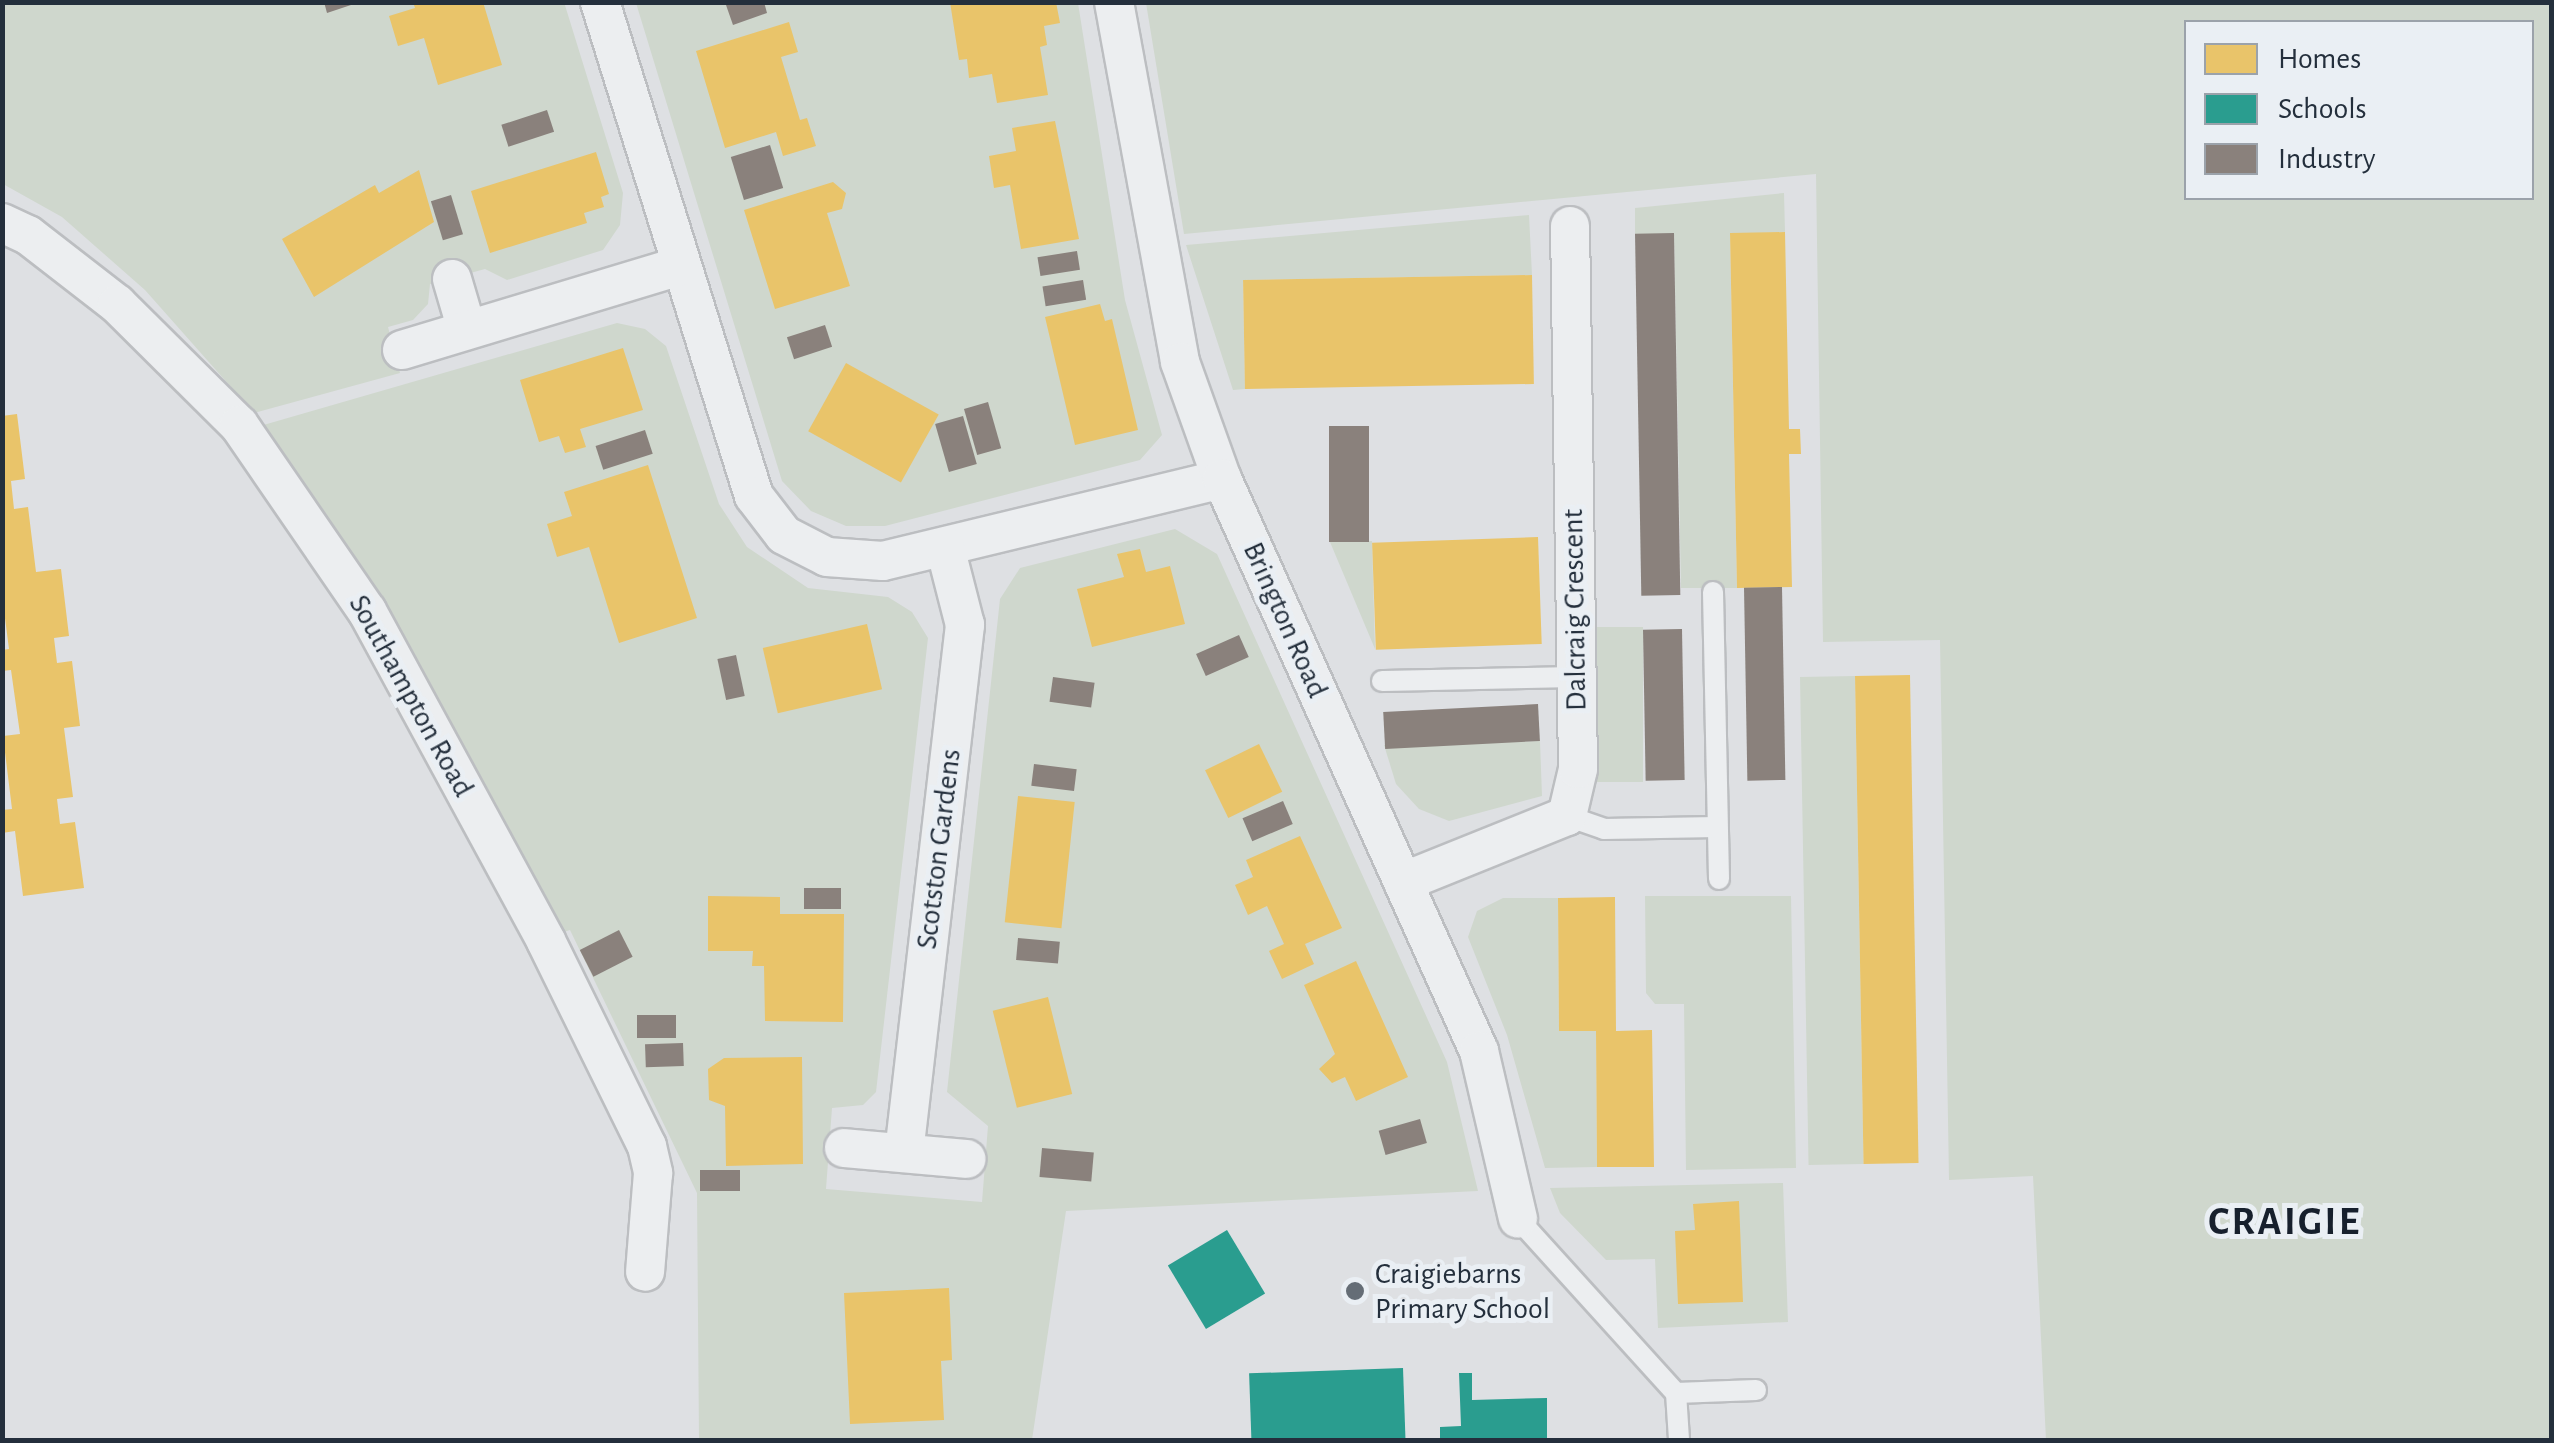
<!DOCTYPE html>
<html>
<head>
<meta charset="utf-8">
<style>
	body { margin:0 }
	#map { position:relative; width:2554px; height:1443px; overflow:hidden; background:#dee0e3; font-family:"Alegreya Sans",sans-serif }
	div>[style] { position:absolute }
	.green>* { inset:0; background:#cfd7cd; transform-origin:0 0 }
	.homes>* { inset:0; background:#e9c46a; transform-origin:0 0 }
	.schools>* { inset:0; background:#2a9d8f; transform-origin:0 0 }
	.industry>* { inset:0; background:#8a817c; transform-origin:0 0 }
	.roads { filter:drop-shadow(2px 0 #bcbec1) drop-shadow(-2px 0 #bcbec1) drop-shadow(0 2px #bcbec1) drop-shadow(0 -2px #bcbec1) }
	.lane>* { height:20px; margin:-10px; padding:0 10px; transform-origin:10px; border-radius:10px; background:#eceef0 }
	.street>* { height:38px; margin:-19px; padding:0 19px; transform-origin:19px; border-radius:19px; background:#eceef0 }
	.dots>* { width:28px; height:28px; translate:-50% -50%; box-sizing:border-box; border:5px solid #eaeff4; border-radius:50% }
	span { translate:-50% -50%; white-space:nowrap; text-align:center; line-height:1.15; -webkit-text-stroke:10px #eaeff4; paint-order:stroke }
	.street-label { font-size:30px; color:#242f3c }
	.poi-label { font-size:30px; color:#242f3c }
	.left { translate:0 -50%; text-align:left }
	.district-label { font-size:40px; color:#17202d; font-weight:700; letter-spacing:2.5px }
	.frame { position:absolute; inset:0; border:5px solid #242f3c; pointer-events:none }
	.legend { position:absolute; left:2184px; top:20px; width:350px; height:180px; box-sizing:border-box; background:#eaeff4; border:2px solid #9ba2aa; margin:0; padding:12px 18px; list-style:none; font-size:30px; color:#242f3c }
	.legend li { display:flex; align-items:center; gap:20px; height:50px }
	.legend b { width:50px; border:2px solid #9ba2aa }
</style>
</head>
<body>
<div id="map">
	<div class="green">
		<i style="clip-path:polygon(564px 2px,623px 193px,620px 225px,603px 250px,507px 280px,485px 269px,430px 284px,428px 304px,413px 320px,388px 327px,400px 373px,254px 413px,145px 290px,62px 217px,3px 184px,3px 3px)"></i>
		<i style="clip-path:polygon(636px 3px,1078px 3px,1125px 300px,1162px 435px,1140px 460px,885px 526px,846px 526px,811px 511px,782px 481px)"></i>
		<i style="clip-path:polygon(evenodd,1146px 3px,2551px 3px,2551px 1440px,2046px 1440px,2033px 1176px,1949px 1180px,1940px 640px,1823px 642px,1816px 174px,1184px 234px,1146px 3px,2186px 22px,2532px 22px,2532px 198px,2186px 198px,2186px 22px)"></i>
		<i style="clip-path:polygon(1784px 193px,1785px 232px,1730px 234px,1737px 588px,1681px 588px,1674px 234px,1635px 234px,1635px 208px)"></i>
		<i style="clip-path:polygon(1529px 215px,1532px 275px,1243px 280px,1245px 389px,1233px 390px,1186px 245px)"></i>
		<i style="clip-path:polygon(617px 323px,645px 329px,666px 346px,719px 504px,747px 547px,808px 588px,888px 597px,912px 612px,928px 638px,876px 1092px,863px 1105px,832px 1108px,826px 1189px,982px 1202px,988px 1126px,947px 1092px,1000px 599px,1020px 568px,1175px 529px,1217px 554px,1447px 1062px,1478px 1191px,1066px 1211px,1032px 1440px,699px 1440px,697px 1193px,570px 930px,561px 933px,260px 426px)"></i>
		<i style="clip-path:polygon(1372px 541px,1375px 649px,1330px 542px)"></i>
		<i style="left:1596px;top:627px;width:47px;height:155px"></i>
		<i style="left:1855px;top:676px;width:488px;height:55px;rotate:89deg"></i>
		<i style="clip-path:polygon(1540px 741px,1542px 796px,1449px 821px,1419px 809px,1396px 784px,1384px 745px)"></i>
		<i style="clip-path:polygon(1645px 896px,1791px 896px,1796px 1168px,1686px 1170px,1684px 1004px,1655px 1004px,1646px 993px)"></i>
		<i style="clip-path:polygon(1503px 898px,1558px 898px,1559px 1030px,1596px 1031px,1597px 1167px,1545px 1168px,1507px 1035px,1468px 937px,1477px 911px)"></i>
		<i style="clip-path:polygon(1783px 1183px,1788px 1322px,1658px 1328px,1655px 1259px,1606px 1260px,1560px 1213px,1550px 1188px)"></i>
	</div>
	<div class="homes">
		<i style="clip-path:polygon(413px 2px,483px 2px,502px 65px,438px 85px,424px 38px,398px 46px,389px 16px,415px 8px)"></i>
		<i style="clip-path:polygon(950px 2px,1056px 2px,1060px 23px,1044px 26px,1047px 45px,1040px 47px,1048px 95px,997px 103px,992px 74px,969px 78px,967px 59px,959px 60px)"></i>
		<i style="clip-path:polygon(789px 22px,798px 52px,781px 57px,800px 120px,807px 118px,816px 146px,783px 156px,776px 132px,725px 148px,696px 51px)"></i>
		<i style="clip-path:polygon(1055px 121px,1079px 239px,1021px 249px,1010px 185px,994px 188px,989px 156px,1016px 151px,1012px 128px)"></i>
		<i style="clip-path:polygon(596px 152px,609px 194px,601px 197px,604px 207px,584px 213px,587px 223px,490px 253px,471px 191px)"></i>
		<i style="clip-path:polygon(419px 170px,434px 222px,314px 297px,282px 239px,375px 185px,379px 193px)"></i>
		<i style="clip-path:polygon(833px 182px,846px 193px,842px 209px,827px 213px,850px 286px,775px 309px,744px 210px)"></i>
		<i style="clip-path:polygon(1785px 232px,1789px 429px,1800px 429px,1801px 454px,1789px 454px,1792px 587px,1737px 588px,1730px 233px)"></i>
		<i style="left:1532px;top:275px;width:109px;height:289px;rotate:89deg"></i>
		<i style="clip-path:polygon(1100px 304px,1105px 321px,1112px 319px,1138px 430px,1075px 445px,1045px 317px)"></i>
		<i style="clip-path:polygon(623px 348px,643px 410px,580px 429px,586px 447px,565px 453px,559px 436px,539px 442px,520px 380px)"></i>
		<i style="left:846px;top:363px;width:106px;height:78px;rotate:29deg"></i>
		<i style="clip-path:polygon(17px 414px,25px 479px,11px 481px,14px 509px,28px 507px,36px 572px,61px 569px,69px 636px,54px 638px,57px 663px,72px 661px,80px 726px,64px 728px,73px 797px,57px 799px,60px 824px,75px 822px,84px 888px,23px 896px,15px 831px,2px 833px,2px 810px,12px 809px,3px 736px,20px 734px,11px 670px,2px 671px,2px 650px,9px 649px,2px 595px,2px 416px)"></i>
		<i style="clip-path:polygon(648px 465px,697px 618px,619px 643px,589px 547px,557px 557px,547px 524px,572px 516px,564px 492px)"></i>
		<i style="left:1538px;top:537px;width:107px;height:166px;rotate:88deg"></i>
		<i style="clip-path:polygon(1140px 549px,1146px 572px,1170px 566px,1185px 624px,1092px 647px,1077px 589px,1124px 577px,1117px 554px)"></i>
		<i style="left:867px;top:624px;width:67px;height:107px;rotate:77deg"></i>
		<i style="left:1910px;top:675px;width:488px;height:55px;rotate:89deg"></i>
		<i style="left:1259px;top:744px;width:53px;height:60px;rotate:64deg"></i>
		<i style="left:1018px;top:796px;width:57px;height:127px;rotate:6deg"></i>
		<i style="clip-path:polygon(1300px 836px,1342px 928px,1305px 944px,1314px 964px,1282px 979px,1269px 951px,1284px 944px,1267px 906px,1248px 915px,1235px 885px,1253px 877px,1246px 860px)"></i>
		<i style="clip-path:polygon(708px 896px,780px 897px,780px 914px,844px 914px,843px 1022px,765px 1021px,764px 966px,752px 966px,753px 951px,708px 951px)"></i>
		<i style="clip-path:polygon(1615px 897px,1616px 1031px,1652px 1030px,1654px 1167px,1597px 1167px,1596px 1031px,1559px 1031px,1558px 898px)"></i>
		<i style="clip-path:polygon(1356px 961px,1408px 1077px,1356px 1101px,1345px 1077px,1332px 1083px,1319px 1069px,1335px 1054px,1304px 985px)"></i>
		<i style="left:1048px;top:997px;width:100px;height:57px;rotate:76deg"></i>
		<i style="clip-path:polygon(802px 1057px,803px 1164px,726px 1166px,725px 1106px,709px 1100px,708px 1069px,724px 1058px)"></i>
		<i style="clip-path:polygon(1739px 1201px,1743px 1302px,1678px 1304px,1675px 1231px,1695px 1230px,1693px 1204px)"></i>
		<i style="clip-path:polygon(949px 1288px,952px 1360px,941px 1361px,944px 1420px,850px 1424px,844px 1293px)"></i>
	</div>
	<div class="schools">
		<i style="left:1227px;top:1230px;width:74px;height:69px;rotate:59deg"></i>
		<i style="left:1403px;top:1368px;width:72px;height:154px;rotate:88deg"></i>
		<i style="clip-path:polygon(1459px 1373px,1472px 1373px,1472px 1400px,1547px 1398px,1547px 1440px,1440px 1440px,1440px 1427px,1461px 1426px)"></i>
	</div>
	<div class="industry">
		<i style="clip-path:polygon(324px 2px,357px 2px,357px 3px,327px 13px)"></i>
		<i style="clip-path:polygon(764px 2px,767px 13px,733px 25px,726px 5px)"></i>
		<i style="left:547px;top:110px;width:23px;height:48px;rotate:72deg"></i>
		<i style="left:770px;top:145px;width:45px;height:41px;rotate:73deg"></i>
		<i style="left:451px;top:195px;width:41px;height:21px;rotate:73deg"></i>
		<i style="left:1674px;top:233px;width:362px;height:39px;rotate:89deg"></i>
		<i style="left:1077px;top:251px;width:19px;height:40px;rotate:81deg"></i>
		<i style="left:1083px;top:280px;width:20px;height:41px;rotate:81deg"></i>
		<i style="left:825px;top:325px;width:23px;height:40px;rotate:72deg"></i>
		<i style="left:988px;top:402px;width:48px;height:25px;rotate:74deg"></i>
		<i style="left:963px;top:416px;width:50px;height:29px;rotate:74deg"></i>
		<i style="left:1329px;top:426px;width:40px;height:116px"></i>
		<i style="left:645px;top:430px;width:25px;height:52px;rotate:72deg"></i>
		<i style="left:1782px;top:587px;width:193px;height:38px;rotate:89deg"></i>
		<i style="left:1682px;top:629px;width:151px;height:39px;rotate:89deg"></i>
		<i style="left:1239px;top:635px;width:24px;height:47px;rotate:66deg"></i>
		<i style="left:736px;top:655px;width:42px;height:19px;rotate:78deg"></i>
		<i style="left:1053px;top:677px;width:42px;height:25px;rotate:8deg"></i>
		<i style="left:1538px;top:704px;width:37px;height:155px;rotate:87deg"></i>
		<i style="left:1034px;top:764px;width:43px;height:22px;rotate:7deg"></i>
		<i style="left:1283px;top:801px;width:25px;height:44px;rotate:67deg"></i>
		<i style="left:804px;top:888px;width:37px;height:21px"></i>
		<i style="left:619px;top:930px;width:30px;height:44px;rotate:63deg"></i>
		<i style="left:1018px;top:938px;width:42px;height:22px;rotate:5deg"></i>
		<i style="left:637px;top:1015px;width:39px;height:23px"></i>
		<i style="left:683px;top:1043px;width:23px;height:38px;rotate:88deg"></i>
		<i style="left:1420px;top:1119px;width:25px;height:43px;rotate:74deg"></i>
		<i style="left:1042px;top:1148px;width:52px;height:29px;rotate:5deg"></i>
		<i style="left:740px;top:1170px;width:21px;height:40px;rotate:90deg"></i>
	</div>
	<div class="roads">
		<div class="lane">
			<i style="left:1713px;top:592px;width:287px;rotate:88.8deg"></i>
			<i style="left:1382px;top:681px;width:194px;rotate:-1.2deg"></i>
			<i style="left:1567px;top:816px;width:39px;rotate:19deg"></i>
			<i style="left:1604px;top:829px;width:113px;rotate:-1deg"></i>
			<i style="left:1518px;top:1219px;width:235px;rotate:47.8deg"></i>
			<i style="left:1676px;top:1393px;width:80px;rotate:-2.1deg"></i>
			<i style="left:1676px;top:1393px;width:47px;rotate:86.3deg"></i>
		</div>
		<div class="street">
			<i style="left:600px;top:2px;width:517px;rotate:72.69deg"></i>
			<i style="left:754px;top:496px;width:49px;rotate:52.4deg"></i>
			<i style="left:784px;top:535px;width:48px;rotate:27.1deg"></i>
			<i style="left:827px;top:557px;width:56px;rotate:4.1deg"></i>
			<i style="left:883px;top:561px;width:349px;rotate:-13.6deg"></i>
			<i style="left:1114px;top:2px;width:366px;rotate:79.6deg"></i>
			<i style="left:1180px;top:362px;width:124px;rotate:70.3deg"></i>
			<i style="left:1222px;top:479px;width:627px;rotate:65.81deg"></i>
			<i style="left:1479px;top:1051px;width:172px;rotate:76.9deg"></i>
			<i style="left:2px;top:223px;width:29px;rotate:25deg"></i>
			<i style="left:28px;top:235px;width:113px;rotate:37.8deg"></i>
			<i style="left:117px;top:304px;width:172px;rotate:44.8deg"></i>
			<i style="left:239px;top:425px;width:226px;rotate:55.5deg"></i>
			<i style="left:367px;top:611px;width:375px;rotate:61.5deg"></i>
			<i style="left:546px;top:941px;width:229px;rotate:63.8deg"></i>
			<i style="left:647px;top:1146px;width:28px;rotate:77deg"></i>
			<i style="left:653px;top:1173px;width:99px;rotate:94.6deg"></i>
			<i style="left:452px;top:279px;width:53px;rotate:73.6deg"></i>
			<i style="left:402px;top:350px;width:290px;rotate:-16.8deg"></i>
			<i style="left:1403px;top:882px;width:177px;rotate:-21.9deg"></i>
			<i style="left:1567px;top:816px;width:48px;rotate:-76.8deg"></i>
			<i style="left:1578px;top:769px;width:543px;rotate:-90.84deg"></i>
			<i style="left:844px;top:1148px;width:123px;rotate:5.1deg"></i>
			<i style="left:904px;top:1153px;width:532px;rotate:-83.41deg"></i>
			<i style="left:965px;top:625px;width:81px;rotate:-104.4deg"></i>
		</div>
	</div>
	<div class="dots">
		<i style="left:1355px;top:1291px;background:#656d76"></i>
	</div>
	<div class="street-label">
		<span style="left:1575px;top:610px;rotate:-91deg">Dalcraig Crescent</span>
		<span style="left:1285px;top:620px;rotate:66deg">Brington Road</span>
		<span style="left:411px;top:696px;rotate:61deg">Southampton Road</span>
		<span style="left:939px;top:849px;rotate:-83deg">Scotston Gardens</span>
	</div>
	<div class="poi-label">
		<span class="left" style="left:1375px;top:1291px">Craigiebarns<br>Primary School</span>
	</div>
	<div class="district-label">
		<span style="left:2285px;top:1222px">CRAIGIE</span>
	</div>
	<div class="frame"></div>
	<ul class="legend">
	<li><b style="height:28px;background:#e9c46a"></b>Homes</li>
	<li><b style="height:28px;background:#2a9d8f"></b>Schools</li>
	<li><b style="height:28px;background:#8a817c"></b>Industry</li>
	</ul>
</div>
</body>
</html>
